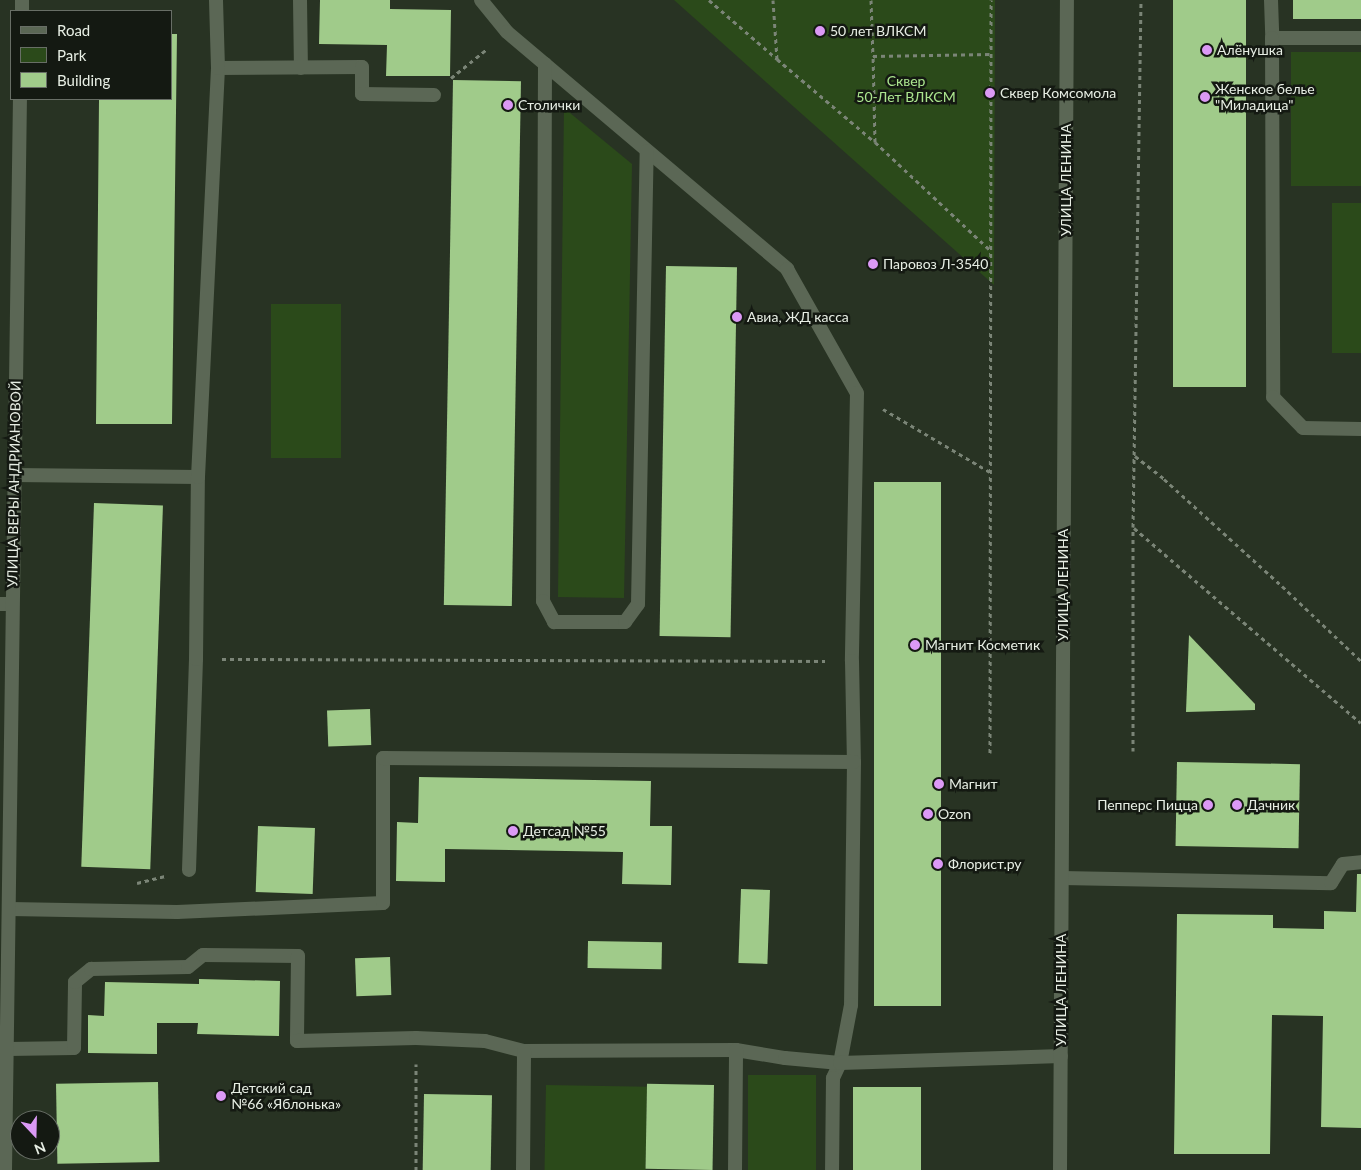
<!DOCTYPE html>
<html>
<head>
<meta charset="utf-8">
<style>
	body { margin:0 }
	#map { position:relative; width:1361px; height:1170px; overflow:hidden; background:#283323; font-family:Lato,sans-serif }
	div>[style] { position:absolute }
	.green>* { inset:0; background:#2b4a1a; transform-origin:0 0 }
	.building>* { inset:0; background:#a0cb8a; transform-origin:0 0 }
	.path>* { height:3px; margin-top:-1.5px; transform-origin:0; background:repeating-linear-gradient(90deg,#7b8577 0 4px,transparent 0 8px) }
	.service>* { height:14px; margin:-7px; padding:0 7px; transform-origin:7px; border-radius:7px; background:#5b6755 }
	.minor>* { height:14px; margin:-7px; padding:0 7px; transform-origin:7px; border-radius:7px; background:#5b6755 }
	.secondary>* { height:14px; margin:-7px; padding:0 7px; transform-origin:7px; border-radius:7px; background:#5b6755 }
	.dots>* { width:14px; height:14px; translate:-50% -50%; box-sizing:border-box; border:2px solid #141912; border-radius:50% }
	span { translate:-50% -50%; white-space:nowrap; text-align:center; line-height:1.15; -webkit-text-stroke:5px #141912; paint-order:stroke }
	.poi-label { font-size:14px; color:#e7eee4 }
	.left { translate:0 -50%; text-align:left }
	.right { translate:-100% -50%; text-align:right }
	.park-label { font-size:14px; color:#ace68f }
	.street-label { font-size:14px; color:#e7eee4 }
	.legend { position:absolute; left:10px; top:10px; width:162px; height:90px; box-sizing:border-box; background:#141912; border:1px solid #686e66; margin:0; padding:6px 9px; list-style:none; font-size:15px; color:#e7eee4 }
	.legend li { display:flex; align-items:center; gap:10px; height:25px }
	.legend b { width:25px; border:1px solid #686e66 }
	.north { position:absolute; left:10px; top:1110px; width:50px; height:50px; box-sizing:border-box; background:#141912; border:1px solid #686e66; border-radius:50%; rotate:159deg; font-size:14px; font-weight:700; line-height:20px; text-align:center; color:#e7eee4 }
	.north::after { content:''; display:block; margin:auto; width:18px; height:22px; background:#db99f5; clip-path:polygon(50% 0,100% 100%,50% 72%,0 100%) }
</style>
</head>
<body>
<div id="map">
	<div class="green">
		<i style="clip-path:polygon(674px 0,995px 0,994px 285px)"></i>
		<i style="left:1361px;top:52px;width:134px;height:70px;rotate:90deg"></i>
		<i style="clip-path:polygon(564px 108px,632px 164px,624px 598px,558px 597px)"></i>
		<i style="left:1361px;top:203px;width:150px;height:29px;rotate:90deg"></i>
		<i style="left:341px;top:304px;width:154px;height:70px;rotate:90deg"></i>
		<i style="left:748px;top:1075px;width:68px;height:95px"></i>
		<i style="left:546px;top:1085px;width:101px;height:85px;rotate:1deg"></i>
	</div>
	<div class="building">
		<i style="clip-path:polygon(320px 0,390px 0,390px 9px,451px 10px,450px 76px,386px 76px,387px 45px,319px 44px)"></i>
		<i style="left:1173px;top:0;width:73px;height:387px"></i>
		<i style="left:1293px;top:0;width:68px;height:19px"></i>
		<i style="clip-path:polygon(171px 34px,177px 34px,172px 424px,96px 424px,99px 99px,171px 99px)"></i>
		<i style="left:453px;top:80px;width:68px;height:525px;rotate:1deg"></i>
		<i style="left:666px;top:266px;width:71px;height:370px;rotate:1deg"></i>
		<i style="left:874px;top:482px;width:67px;height:524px"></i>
		<i style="left:94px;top:503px;width:69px;height:364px;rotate:2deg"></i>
		<i style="clip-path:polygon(1189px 635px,1255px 704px,1255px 710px,1186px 712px)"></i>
		<i style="left:370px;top:709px;width:36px;height:43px;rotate:88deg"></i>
		<i style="left:1177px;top:762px;width:123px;height:84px;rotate:1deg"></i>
		<i style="clip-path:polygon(419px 777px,651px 781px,650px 826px,672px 826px,671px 885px,622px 884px,623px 852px,445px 849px,445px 882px,396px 881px,397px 822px,418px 823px)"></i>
		<i style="left:258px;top:826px;width:57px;height:66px;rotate:2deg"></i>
		<i style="clip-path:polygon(1357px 874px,1361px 874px,1361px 1128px,1321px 1127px,1323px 1016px,1272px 1015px,1270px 1154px,1174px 1154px,1177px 914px,1273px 915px,1273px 928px,1324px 929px,1324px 911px,1356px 912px)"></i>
		<i style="left:741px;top:889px;width:29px;height:74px;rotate:2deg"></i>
		<i style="left:588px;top:941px;width:74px;height:27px;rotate:1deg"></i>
		<i style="left:390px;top:957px;width:38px;height:35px;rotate:88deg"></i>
		<i style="clip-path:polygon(199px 979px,280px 981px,279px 1036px,197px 1034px,198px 1023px,157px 1023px,157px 1054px,88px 1053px,88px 1015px,104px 1016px,105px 982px,199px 984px)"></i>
		<i style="left:158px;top:1082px;width:80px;height:102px;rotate:89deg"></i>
		<i style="left:714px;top:1085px;width:85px;height:67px;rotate:91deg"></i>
		<i style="left:853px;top:1087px;width:68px;height:83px"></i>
		<i style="left:424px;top:1094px;width:68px;height:76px;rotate:1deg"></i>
	</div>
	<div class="path">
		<i style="left:709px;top:0;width:90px;rotate:40.9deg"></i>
		<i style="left:777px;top:59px;width:59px;rotate:-93.9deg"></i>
		<i style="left:871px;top:0;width:56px;rotate:88deg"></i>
		<i style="left:873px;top:56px;width:118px;rotate:-1deg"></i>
		<i style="left:777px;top:59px;width:128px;rotate:40.3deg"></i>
		<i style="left:875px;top:142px;width:86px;rotate:-91.3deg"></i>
		<i style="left:451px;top:78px;width:46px;rotate:-38.9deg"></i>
		<i style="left:875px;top:142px;width:159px;rotate:43.2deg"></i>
		<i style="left:883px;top:409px;width:124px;rotate:30.5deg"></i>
		<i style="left:1135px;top:456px;width:37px;rotate:38deg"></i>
		<i style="left:1164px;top:479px;width:159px;rotate:42.2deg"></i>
		<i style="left:1282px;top:586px;width:109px;rotate:43.5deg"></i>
		<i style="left:1134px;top:528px;width:299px;rotate:40.7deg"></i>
		<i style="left:222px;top:659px;width:603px;rotate:0.19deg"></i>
		<i style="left:1133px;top:751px;width:224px;rotate:-90deg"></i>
		<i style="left:1133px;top:527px;width:527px;rotate:-89.13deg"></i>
		<i style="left:990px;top:753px;width:753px;rotate:-89.92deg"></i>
		<i style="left:137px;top:883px;width:29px;rotate:-14deg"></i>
		<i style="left:416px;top:1170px;width:106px;rotate:-90deg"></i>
	</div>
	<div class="service">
		<i style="left:300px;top:0;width:68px;rotate:89.2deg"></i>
		<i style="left:481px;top:0;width:41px;rotate:50.9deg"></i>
		<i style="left:507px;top:32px;width:367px;rotate:40.2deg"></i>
		<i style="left:787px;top:269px;width:142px;rotate:60.6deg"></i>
		<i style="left:857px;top:393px;width:268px;rotate:91.1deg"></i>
		<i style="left:852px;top:661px;width:101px;rotate:88.9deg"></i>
		<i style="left:854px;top:762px;width:243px;rotate:90.7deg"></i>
		<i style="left:851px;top:1005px;width:59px;rotate:100.7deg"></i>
		<i style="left:840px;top:1063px;width:17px;rotate:115deg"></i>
		<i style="left:833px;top:1078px;width:92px;rotate:90.6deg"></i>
		<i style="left:1271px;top:0;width:38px;rotate:88deg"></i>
		<i style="left:1272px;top:38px;width:89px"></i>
		<i style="left:1272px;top:38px;width:359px;rotate:89.8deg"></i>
		<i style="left:1273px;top:397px;width:43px;rotate:45.9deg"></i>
		<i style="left:1303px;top:428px;width:58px;rotate:1deg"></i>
		<i style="left:545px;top:64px;width:537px;rotate:90.21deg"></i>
		<i style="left:543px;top:601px;width:24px;rotate:62deg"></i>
		<i style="left:554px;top:622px;width:71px"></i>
		<i style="left:625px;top:622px;width:22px;rotate:-54deg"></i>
		<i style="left:638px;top:604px;width:453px;rotate:-88.9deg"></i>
		<i style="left:218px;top:68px;width:144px;rotate:-0.4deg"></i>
		<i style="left:362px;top:67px;width:27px;rotate:90deg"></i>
		<i style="left:362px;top:94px;width:72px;rotate:0.8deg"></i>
		<i style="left:14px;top:475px;width:184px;rotate:0.6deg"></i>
		<i style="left:0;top:604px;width:12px"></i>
		<i style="left:189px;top:870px;width:211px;rotate:-88.1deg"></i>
		<i style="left:196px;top:659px;width:182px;rotate:-89.4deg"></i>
		<i style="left:198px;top:477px;width:409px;rotate:-87.2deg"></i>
		<i style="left:218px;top:68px;width:68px;rotate:-91.7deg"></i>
		<i style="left:1062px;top:878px;width:269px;rotate:1.1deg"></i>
		<i style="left:1331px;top:883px;width:22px;rotate:-58deg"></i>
		<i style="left:1343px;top:864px;width:18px;rotate:-6deg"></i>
		<i style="left:10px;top:909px;width:167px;rotate:1deg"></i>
		<i style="left:177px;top:912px;width:206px;rotate:-2.5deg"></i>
		<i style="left:383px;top:903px;width:145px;rotate:-90deg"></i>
		<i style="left:383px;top:758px;width:471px;rotate:0.5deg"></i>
		<i style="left:8px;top:1049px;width:66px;rotate:-0.9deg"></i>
		<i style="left:74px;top:1048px;width:66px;rotate:-89.1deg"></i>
		<i style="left:75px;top:982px;width:21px;rotate:-39deg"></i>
		<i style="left:91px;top:969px;width:97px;rotate:-1.2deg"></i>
		<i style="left:188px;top:967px;width:19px;rotate:-39deg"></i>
		<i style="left:203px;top:955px;width:95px;rotate:0.6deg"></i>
		<i style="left:298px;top:956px;width:85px;rotate:90.7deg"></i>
		<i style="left:297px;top:1041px;width:119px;rotate:-1.4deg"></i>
		<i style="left:416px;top:1038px;width:69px;rotate:2.5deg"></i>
		<i style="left:485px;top:1041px;width:40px;rotate:14.4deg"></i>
		<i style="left:524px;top:1051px;width:212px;rotate:-0.3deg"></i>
		<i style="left:736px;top:1050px;width:50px;rotate:9.3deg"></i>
		<i style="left:785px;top:1058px;width:55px;rotate:5.2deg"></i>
		<i style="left:840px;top:1063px;width:221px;rotate:-1.8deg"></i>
		<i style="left:523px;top:1170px;width:119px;rotate:-89.5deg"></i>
		<i style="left:735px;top:1170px;width:120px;rotate:-89.5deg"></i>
	</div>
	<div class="minor">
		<i style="left:22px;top:11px;width:11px;rotate:-90deg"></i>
		<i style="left:5px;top:1170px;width:1071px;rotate:-89.2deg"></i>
	</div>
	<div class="secondary">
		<i style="left:1060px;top:1170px;width:1170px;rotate:-89.66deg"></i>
	</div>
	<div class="dots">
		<i style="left:820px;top:31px;background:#db99f5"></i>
		<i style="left:1207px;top:50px;background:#db99f5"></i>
		<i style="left:990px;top:93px;background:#db99f5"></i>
		<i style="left:1205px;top:97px;background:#db99f5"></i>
		<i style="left:508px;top:105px;background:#db99f5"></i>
		<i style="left:873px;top:264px;background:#db99f5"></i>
		<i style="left:737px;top:317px;background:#db99f5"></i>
		<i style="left:915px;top:645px;background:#db99f5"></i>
		<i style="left:939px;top:784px;background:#db99f5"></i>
		<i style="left:1208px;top:805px;background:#db99f5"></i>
		<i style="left:1237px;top:805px;background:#db99f5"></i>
		<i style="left:928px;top:814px;background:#db99f5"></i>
		<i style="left:513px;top:831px;background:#db99f5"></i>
		<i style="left:938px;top:864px;background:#db99f5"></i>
		<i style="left:221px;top:1096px;background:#db99f5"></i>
	</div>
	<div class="poi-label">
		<span class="left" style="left:830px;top:31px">50 лет ВЛКСМ</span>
		<span class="left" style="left:1217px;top:50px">Алёнушка</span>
		<span class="left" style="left:1215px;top:97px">Женское белье<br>"Миладица"</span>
		<span class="left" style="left:1000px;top:93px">Сквер Комсомола</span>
		<span class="left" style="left:518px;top:105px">Столички</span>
		<span class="left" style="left:883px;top:264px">Паровоз Л-3540</span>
		<span class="left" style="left:747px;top:317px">Авиа, ЖД касса</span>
		<span class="left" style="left:925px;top:645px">Магнит Косметик</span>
		<span class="left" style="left:949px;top:784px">Магнит</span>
		<span class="right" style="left:1198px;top:805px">Пепперс Пицца</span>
		<span class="left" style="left:1247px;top:805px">Дачник</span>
		<span class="left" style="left:938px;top:814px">Ozon</span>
		<span class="left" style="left:523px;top:831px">Детсад №55</span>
		<span class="left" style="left:948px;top:864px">Флорист.ру</span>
		<span class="left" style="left:231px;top:1096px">Детский сад<br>№66 «Яблонька»</span>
	</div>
	<div class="park-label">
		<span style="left:906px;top:89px">Сквер<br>50-Лет ВЛКСМ</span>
	</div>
	<div class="street-label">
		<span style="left:1066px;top:180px;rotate:-90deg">УЛИЦА ЛЕНИНА</span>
		<span style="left:14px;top:484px;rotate:-89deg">УЛИЦА ВЕРЫ АНДРИАНОВОЙ</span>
		<span style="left:1063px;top:585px;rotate:-90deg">УЛИЦА ЛЕНИНА</span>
		<span style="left:1061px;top:990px;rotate:-90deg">УЛИЦА ЛЕНИНА</span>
	</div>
	<ul class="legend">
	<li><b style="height:6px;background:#5b6755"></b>Road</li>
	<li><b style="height:14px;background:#2b4a1a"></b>Park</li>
	<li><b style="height:14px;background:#a0cb8a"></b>Building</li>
	</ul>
	<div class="north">N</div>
</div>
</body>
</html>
